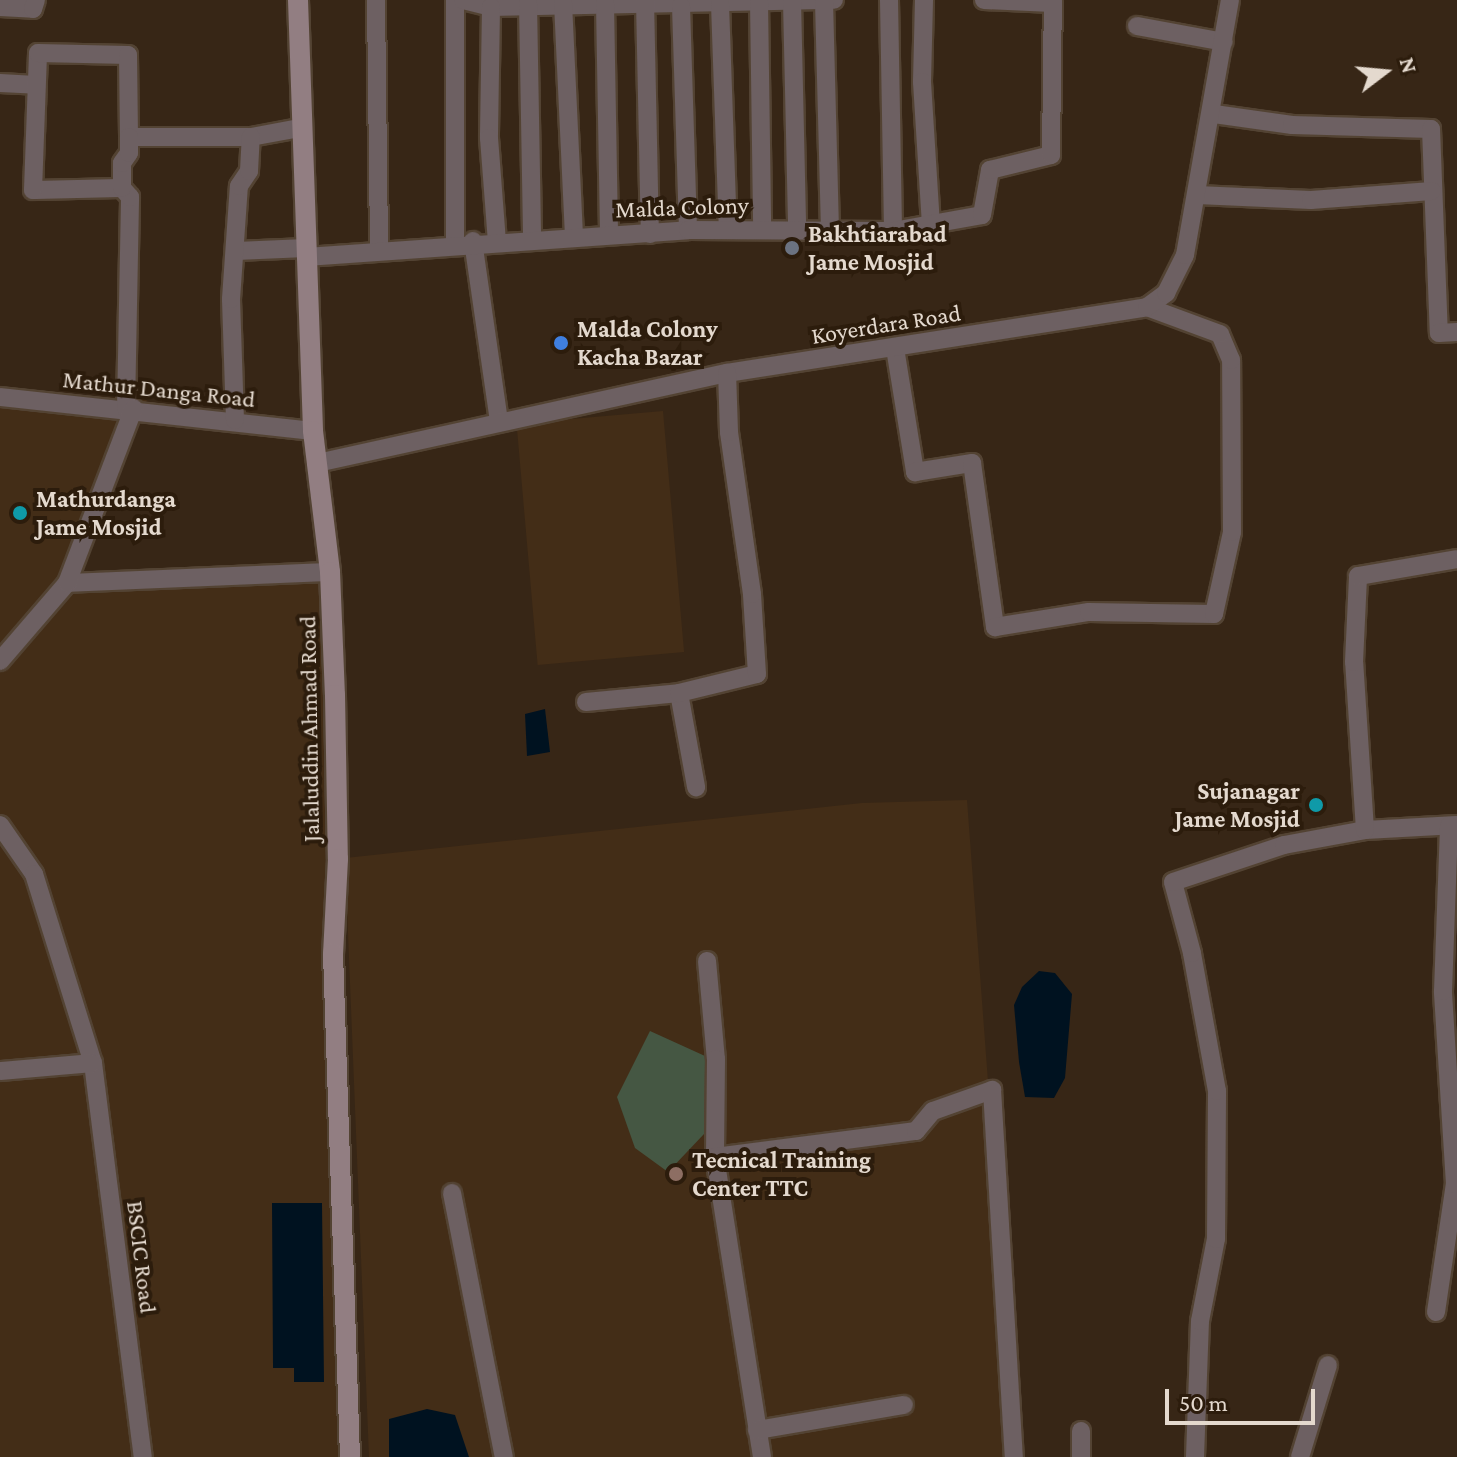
<!DOCTYPE html>
<html>
<head>
<meta charset="utf-8">
<style>
	body { margin:0 }
	#map { position:relative; width:1457px; height:1457px; overflow:hidden; background:#372616; font-family:"Crimson Pro",serif }
	div>[style] { position:absolute }
	.built>* { inset:0; background:#432d17; transform-origin:0 0 }
	.green>* { inset:0; background:#455743 }
	.water>* { inset:0; background:#001220 }
	.roads { filter:drop-shadow(2px 0 #534333) drop-shadow(-2px 0 #534333) drop-shadow(0 2px #534333) drop-shadow(0 -2px #534333) }
	.street>* { height:18px; margin:-9px; padding:0 9px; transform-origin:9px; border-radius:9px; background:#6d6062 }
	.secondary>* { height:20px; margin:-10px; padding:0 10px; transform-origin:10px; border-radius:10px; background:#927e82 }
	.dots>* { width:22px; height:22px; translate:-50% -50%; box-sizing:border-box; border:4px solid #2c1c0c; border-radius:50% }
	span { translate:-50% -50%; white-space:nowrap; text-align:center; line-height:1.15; -webkit-text-stroke:8px #2c1c0c; paint-order:stroke }
	.street-label { font-size:24px; color:#e4d9ce }
	.poi-label { font-size:24px; color:#e4d9ce; font-weight:700 }
	.left { translate:0 -50%; text-align:left }
	.right { translate:-100% -50%; text-align:right }
	.north { position:absolute; left:1345px; top:32px; width:80px; height:80px; -webkit-text-stroke:6px #2c1c0c; paint-order:stroke; rotate:74deg; font-size:22px; font-weight:700; line-height:32px; text-align:center; color:#e4d9ce }
	.north::after { content:''; display:block; margin:auto; width:28px; height:36px; background:#e4d9ce; clip-path:polygon(50% 0,100% 100%,50% 72%,0 100%) }
	.scale { position:absolute; left:1165px; top:1389px; width:150px; height:36px; box-sizing:border-box; border:4px solid #e4d9ce; border-top:0; padding-left:10px; font-size:24px; line-height:28px; white-space:nowrap; color:#e4d9ce; -webkit-text-stroke:6px #2c1c0c; paint-order:stroke }
</style>
</head>
<body>
<div id="map">
	<div class="built">
		<i style="clip-path:polygon(0 389px,147px 400px,80px 576px,332px 566px,351px 1457px,0 1457px)"></i>
		<i style="left:663px;top:411px;width:242px;height:147px;rotate:85deg"></i>
		<i style="clip-path:polygon(967px 800px,1016px 1457px,369px 1457px,345px 858px,862px 803px)"></i>
	</div>
	<div class="green">
		<i style="clip-path:polygon(650px 1031px,705px 1056px,709px 1095px,704px 1134px,668px 1172px,635px 1148px,617px 1097px)"></i>
	</div>
	<div class="water">
		<i style="clip-path:polygon(545px 709px,550px 752px,527px 756px,525px 714px)"></i>
		<i style="clip-path:polygon(1039px 971px,1055px 973px,1072px 994px,1065px 1078px,1054px 1098px,1025px 1097px,1019px 1062px,1014px 1005px,1022px 987px)"></i>
		<i style="clip-path:polygon(272px 1203px,322px 1203px,324px 1382px,294px 1382px,294px 1368px,273px 1368px)"></i>
		<i style="clip-path:polygon(427px 1409px,455px 1415px,469px 1457px,389px 1457px,389px 1419px)"></i>
	</div>
	<div class="roads">
		<div class="street">
			<i style="left:376px;top:0;width:251px;rotate:89.3deg"></i>
			<i style="left:455px;top:0;width:243px;rotate:90deg"></i>
			<i style="left:463px;top:0;width:29px;rotate:14deg"></i>
			<i style="left:491px;top:7px;width:343px;rotate:-1.2deg"></i>
			<i style="left:645px;top:0;width:234px;rotate:88.8deg"></i>
			<i style="left:889px;top:0;width:231px;rotate:89deg"></i>
			<i style="left:924px;top:0;width:82px;rotate:91.4deg"></i>
			<i style="left:922px;top:82px;width:142px;rotate:86.4deg"></i>
			<i style="left:984px;top:0;width:68px;rotate:2.5deg"></i>
			<i style="left:759px;top:1px;width:227px;rotate:89.2deg"></i>
			<i style="left:792px;top:1px;width:229px;rotate:88.7deg"></i>
			<i style="left:824px;top:1px;width:232px;rotate:88.5deg"></i>
			<i style="left:528px;top:3px;width:238px;rotate:89deg"></i>
			<i style="left:563px;top:3px;width:234px;rotate:87.3deg"></i>
			<i style="left:605px;top:3px;width:231px;rotate:89deg"></i>
			<i style="left:720px;top:4px;width:225px;rotate:88deg"></i>
			<i style="left:681px;top:6px;width:224px;rotate:88.2deg"></i>
			<i style="left:0;top:7px;width:33px;rotate:3deg"></i>
			<i style="left:33px;top:9px;width:9px;rotate:-72deg"></i>
			<i style="left:491px;top:7px;width:131px;rotate:90.9deg"></i>
			<i style="left:489px;top:138px;width:103px;rotate:85.6deg"></i>
			<i style="left:1137px;top:26px;width:88px;rotate:10.4deg"></i>
			<i style="left:0;top:83px;width:36px;rotate:3deg"></i>
			<i style="left:1214px;top:114px;width:79px;rotate:8deg"></i>
			<i style="left:1292px;top:125px;width:139px;rotate:1.6deg"></i>
			<i style="left:1431px;top:129px;width:204px;rotate:87.8deg"></i>
			<i style="left:1439px;top:333px;width:18px;rotate:-3deg"></i>
			<i style="left:122px;top:188px;width:89px;rotate:178.7deg"></i>
			<i style="left:33px;top:190px;width:137px;rotate:-87.9deg"></i>
			<i style="left:38px;top:53px;width:90px;rotate:1.3deg"></i>
			<i style="left:128px;top:55px;width:82px;rotate:89.3deg"></i>
			<i style="left:129px;top:137px;width:122px"></i>
			<i style="left:251px;top:137px;width:50px;rotate:-10.4deg"></i>
			<i style="left:1197px;top:195px;width:114px;rotate:2.5deg"></i>
			<i style="left:1311px;top:200px;width:121px;rotate:-4.3deg"></i>
			<i style="left:473px;top:241px;width:182px;rotate:81.8deg"></i>
			<i style="left:236px;top:251px;width:70px;rotate:-2.5deg"></i>
			<i style="left:306px;top:257px;width:383px;rotate:-4deg"></i>
			<i style="left:688px;top:230px;width:205px;rotate:0.3deg"></i>
			<i style="left:893px;top:231px;width:90px;rotate:-10.2deg"></i>
			<i style="left:982px;top:215px;width:46px;rotate:-79.9deg"></i>
			<i style="left:990px;top:170px;width:63px;rotate:-13.8deg"></i>
			<i style="left:1051px;top:155px;width:155px;rotate:-89.3deg"></i>
			<i style="left:895px;top:348px;width:126px;rotate:80.8deg"></i>
			<i style="left:915px;top:472px;width:58px;rotate:-9deg"></i>
			<i style="left:972px;top:463px;width:166px;rotate:82deg"></i>
			<i style="left:995px;top:627px;width:95px;rotate:-9.1deg"></i>
			<i style="left:1089px;top:612px;width:125px;rotate:0.9deg"></i>
			<i style="left:1214px;top:614px;width:84px;rotate:-77.6deg"></i>
			<i style="left:1232px;top:532px;width:172px;rotate:-90.3deg"></i>
			<i style="left:1231px;top:360px;width:28px;rotate:-113deg"></i>
			<i style="left:1220px;top:334px;width:78px;rotate:-159.7deg"></i>
			<i style="left:0;top:397px;width:315px;rotate:6.2deg"></i>
			<i style="left:126px;top:409px;width:212px;rotate:-88.9deg"></i>
			<i style="left:130px;top:197px;width:12px;rotate:-132deg"></i>
			<i style="left:122px;top:188px;width:25px;rotate:-90deg"></i>
			<i style="left:122px;top:163px;width:12px;rotate:-55deg"></i>
			<i style="left:129px;top:153px;width:16px;rotate:-90deg"></i>
			<i style="left:235px;top:420px;width:121px;rotate:-91.9deg"></i>
			<i style="left:231px;top:299px;width:113px;rotate:-86deg"></i>
			<i style="left:239px;top:186px;width:18px;rotate:-56deg"></i>
			<i style="left:249px;top:171px;width:34px;rotate:-87deg"></i>
			<i style="left:317px;top:463px;width:420px;rotate:-12.4deg"></i>
			<i style="left:727px;top:373px;width:425px;rotate:-8.9deg"></i>
			<i style="left:1147px;top:307px;width:24px;rotate:-36deg"></i>
			<i style="left:1166px;top:293px;width:42px;rotate:-63.4deg"></i>
			<i style="left:1185px;top:255px;width:259px;rotate:-80deg"></i>
			<i style="left:67px;top:583px;width:263px;rotate:-2.4deg"></i>
			<i style="left:0;top:661px;width:103px;rotate:-49.3deg"></i>
			<i style="left:67px;top:583px;width:187px;rotate:-69.1deg"></i>
			<i style="left:679px;top:693px;width:96px;rotate:79.7deg"></i>
			<i style="left:586px;top:702px;width:93px;rotate:-5.5deg"></i>
			<i style="left:679px;top:693px;width:80px;rotate:-13.7deg"></i>
			<i style="left:757px;top:674px;width:80px;rotate:-93.6deg"></i>
			<i style="left:752px;top:594px;width:164px;rotate:-98.1deg"></i>
			<i style="left:729px;top:432px;width:59px;rotate:-91.9deg"></i>
			<i style="left:0;top:825px;width:60px;rotate:55.2deg"></i>
			<i style="left:34px;top:874px;width:198px;rotate:72.7deg"></i>
			<i style="left:93px;top:1063px;width:397px;rotate:82.8deg"></i>
			<i style="left:1365px;top:830px;width:92px;rotate:-3.1deg"></i>
			<i style="left:707px;top:961px;width:98px;rotate:84.8deg"></i>
			<i style="left:716px;top:1059px;width:98px;rotate:90.6deg"></i>
			<i style="left:715px;top:1157px;width:304px;rotate:81.1deg"></i>
			<i style="left:0;top:1071px;width:93px;rotate:-4.9deg"></i>
			<i style="left:715px;top:1157px;width:203px;rotate:-7.4deg"></i>
			<i style="left:916px;top:1131px;width:26px;rotate:-50deg"></i>
			<i style="left:933px;top:1111px;width:63px;rotate:-19.6deg"></i>
			<i style="left:992px;top:1090px;width:368px;rotate:86.6deg"></i>
			<i style="left:452px;top:1193px;width:269px;rotate:78.9deg"></i>
			<i style="left:1436px;top:1312px;width:129px;rotate:-81.6deg"></i>
			<i style="left:1455px;top:1184px;width:193px;rotate:-93.6deg"></i>
			<i style="left:1443px;top:991px;width:165px;rotate:-87.9deg"></i>
			<i style="left:757px;top:1430px;width:149px;rotate:-9.7deg"></i>
			<i style="left:1081px;top:1431px;width:26px;rotate:90deg"></i>
			<i style="left:1195px;top:1457px;width:136px;rotate:-87.9deg"></i>
			<i style="left:1200px;top:1321px;width:84px;rotate:-79deg"></i>
			<i style="left:1216px;top:1239px;width:148px;rotate:-89.6deg"></i>
			<i style="left:1217px;top:1091px;width:140px;rotate:-100.3deg"></i>
			<i style="left:1192px;top:953px;width:73px;rotate:-105deg"></i>
			<i style="left:1173px;top:882px;width:117px;rotate:-18.4deg"></i>
			<i style="left:1284px;top:845px;width:82px;rotate:-10.5deg"></i>
			<i style="left:1365px;top:830px;width:168px;rotate:-93.7deg"></i>
			<i style="left:1354px;top:662px;width:86px;rotate:-87.3deg"></i>
			<i style="left:1358px;top:576px;width:100px;rotate:-9.7deg"></i>
			<i style="left:1300px;top:1457px;width:96px;rotate:-73.1deg"></i>
		</div>
		<div class="secondary">
			<i style="left:298px;top:0;width:431px;rotate:88deg"></i>
			<i style="left:313px;top:431px;width:142px;rotate:83.1deg"></i>
			<i style="left:330px;top:572px;width:123px;rotate:87.7deg"></i>
			<i style="left:335px;top:695px;width:164px;rotate:89deg"></i>
			<i style="left:338px;top:859px;width:94px;rotate:93deg"></i>
			<i style="left:333px;top:953px;width:504px;rotate:88.07deg"></i>
		</div>
	</div>
	<div class="dots">
		<i style="left:792px;top:248px;background:#6b7280"></i>
		<i style="left:561px;top:343px;background:#3f7fe0"></i>
		<i style="left:20px;top:513px;background:#0f9aa8"></i>
		<i style="left:1316px;top:805px;background:#0f9aa8"></i>
		<i style="left:676px;top:1174px;background:#8d6e63"></i>
	</div>
	<div class="street-label">
		<span style="left:682px;top:207px;rotate:-2deg">Malda Colony</span>
		<span style="left:886px;top:324px;rotate:-9deg">Koyerdara Road</span>
		<span style="left:159px;top:389px;rotate:6deg">Mathur Danga Road</span>
		<span style="left:309px;top:729px;rotate:-91deg">Jalaluddin Ahmad Road</span>
		<span style="left:142px;top:1257px;rotate:83deg">BSCIC Road</span>
	</div>
	<div class="poi-label">
		<span class="left" style="left:808px;top:248px">Bakhtiarabad<br>Jame Mosjid</span>
		<span class="left" style="left:577px;top:343px">Malda Colony<br>Kacha Bazar</span>
		<span class="left" style="left:36px;top:513px">Mathurdanga<br>Jame Mosjid</span>
		<span class="right" style="left:1300px;top:805px">Sujanagar<br>Jame Mosjid</span>
		<span class="left" style="left:692px;top:1174px">Tecnical Training<br>Center TTC</span>
	</div>
	<div class="north">N</div>
	<div class="scale">50 m</div>
</div>
</body>
</html>
